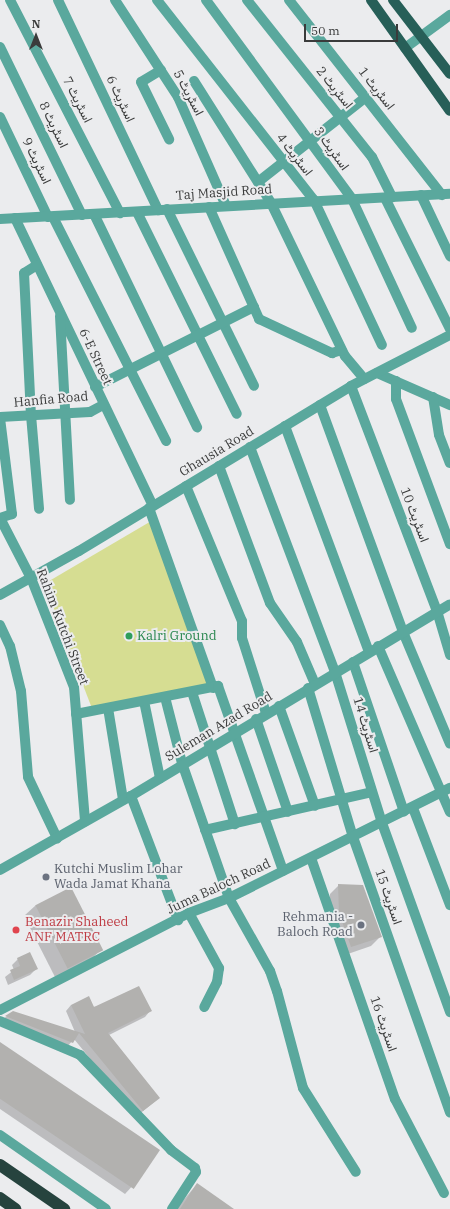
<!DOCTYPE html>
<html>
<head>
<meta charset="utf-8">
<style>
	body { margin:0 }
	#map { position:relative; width:450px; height:1209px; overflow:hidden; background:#ebecee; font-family:"IBM Plex Serif",Vazirmatn,serif }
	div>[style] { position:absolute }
	.green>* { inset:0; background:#d6dd92 }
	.shadow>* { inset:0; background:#0003 }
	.building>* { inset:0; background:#b2b1af; transform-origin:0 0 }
	.minor>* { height:10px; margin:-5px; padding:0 5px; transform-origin:5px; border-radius:5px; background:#5aa89d }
	.major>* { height:10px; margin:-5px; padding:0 5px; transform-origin:5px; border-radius:5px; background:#275f58 }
	.highway>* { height:12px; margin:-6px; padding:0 6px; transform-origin:6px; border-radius:6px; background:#26433e }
	.dots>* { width:11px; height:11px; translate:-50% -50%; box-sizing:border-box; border:2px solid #ebecee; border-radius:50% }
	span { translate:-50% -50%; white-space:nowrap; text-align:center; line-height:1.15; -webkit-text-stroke:4px #ebecee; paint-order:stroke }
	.street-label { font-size:13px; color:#3a3b3b }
	.leisure-label { font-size:13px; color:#27864d }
	.left { translate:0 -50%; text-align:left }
	.worship-label { font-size:13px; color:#5b616d }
	.right { translate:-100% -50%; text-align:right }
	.health-label { font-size:13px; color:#be3a42 }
	.north { position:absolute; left:16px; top:16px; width:40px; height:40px; -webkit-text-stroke:3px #ebecee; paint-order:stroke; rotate:0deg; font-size:11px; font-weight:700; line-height:16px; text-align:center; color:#3a3b3b }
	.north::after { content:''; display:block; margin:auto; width:14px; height:18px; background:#3a3b3b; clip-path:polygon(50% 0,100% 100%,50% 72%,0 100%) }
	.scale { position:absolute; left:304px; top:24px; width:94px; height:18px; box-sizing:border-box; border:2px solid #3a3b3b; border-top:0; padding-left:5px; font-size:12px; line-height:14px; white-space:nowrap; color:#3a3b3b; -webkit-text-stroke:3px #ebecee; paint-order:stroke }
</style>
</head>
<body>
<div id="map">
	<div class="green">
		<i style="clip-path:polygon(153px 520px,213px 688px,93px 711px,44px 584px)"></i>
	</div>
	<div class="shadow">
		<i style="clip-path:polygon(339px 885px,380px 937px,371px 946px,342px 956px,330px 923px,330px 894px)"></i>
		<i style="clip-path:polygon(36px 905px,101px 949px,90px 961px,55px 977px,24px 916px)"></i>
		<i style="clip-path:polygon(18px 959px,36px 969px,30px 975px,8px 985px,5px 977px,14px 970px,12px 965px)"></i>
		<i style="clip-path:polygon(71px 1005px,150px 1011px,145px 1017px,109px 1035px,159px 1098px,137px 1116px,74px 1039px,66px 1048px,0 1021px,13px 1012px,75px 1032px,66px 1011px)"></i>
		<i style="clip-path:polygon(0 1049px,136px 1182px,125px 1194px,0 1109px)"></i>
		<i style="clip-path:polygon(197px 1184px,233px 1209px,176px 1209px)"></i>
	</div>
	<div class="building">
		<i style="clip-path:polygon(338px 884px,363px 885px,382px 937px,351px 947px,339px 913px)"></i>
		<i style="left:71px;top:887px;width:71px;height:40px;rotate:63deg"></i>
		<i style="clip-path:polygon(30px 952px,38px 969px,14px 980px,10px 970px,20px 966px,17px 958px)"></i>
		<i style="clip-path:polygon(139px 986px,152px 1011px,108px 1033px,160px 1098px,143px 1111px,79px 1033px,73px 1043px,5px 1016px,13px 1011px,85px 1034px,71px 1005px,89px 996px,94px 1007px)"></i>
		<i style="left:0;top:1042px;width:193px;height:47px;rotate:34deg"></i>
		<i style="clip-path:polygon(197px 1183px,234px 1209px,180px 1209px)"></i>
	</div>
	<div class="minor">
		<i style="left:10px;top:0;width:240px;rotate:62.7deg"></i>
		<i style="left:58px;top:0;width:233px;rotate:64.5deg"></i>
		<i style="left:115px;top:0;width:116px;rotate:57deg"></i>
		<i style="left:178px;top:97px;width:119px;rotate:66.2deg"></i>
		<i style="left:157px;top:0;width:254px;rotate:51.9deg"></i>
		<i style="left:314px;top:200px;width:160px;rotate:64.9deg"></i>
		<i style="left:206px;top:0;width:247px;rotate:53.7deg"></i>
		<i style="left:352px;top:199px;width:142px;rotate:65.1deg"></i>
		<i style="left:247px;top:0;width:201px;rotate:51.5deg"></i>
		<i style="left:372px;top:157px;width:45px;rotate:63.4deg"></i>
		<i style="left:289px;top:0;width:248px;rotate:51.9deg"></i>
		<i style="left:0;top:47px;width:187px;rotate:64deg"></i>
		<i style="left:405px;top:48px;width:56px;rotate:-36.3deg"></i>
		<i style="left:161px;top:70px;width:23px;rotate:149deg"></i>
		<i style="left:141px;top:82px;width:64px;rotate:63.8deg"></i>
		<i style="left:194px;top:81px;width:144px;rotate:57.7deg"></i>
		<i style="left:271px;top:203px;width:170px;rotate:64.2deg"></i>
		<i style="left:345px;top:356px;width:30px;rotate:50deg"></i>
		<i style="left:0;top:117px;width:111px;rotate:64.4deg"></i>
		<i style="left:258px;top:182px;width:137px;rotate:-38.2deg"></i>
		<i style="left:421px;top:195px;width:68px;rotate:64.6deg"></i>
		<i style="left:385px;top:198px;width:146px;rotate:63.6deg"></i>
		<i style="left:209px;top:207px;width:123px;rotate:65.9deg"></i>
		<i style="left:259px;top:319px;width:81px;rotate:25deg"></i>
		<i style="left:332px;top:353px;width:10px;rotate:-17deg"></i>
		<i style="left:167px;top:209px;width:197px;rotate:63.8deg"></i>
		<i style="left:137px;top:212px;width:225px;rotate:63.7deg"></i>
		<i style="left:94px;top:214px;width:237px;rotate:64.2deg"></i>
		<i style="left:53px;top:217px;width:251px;rotate:63.2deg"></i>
		<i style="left:15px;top:218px;width:319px;rotate:64.4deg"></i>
		<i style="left:0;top:219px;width:451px;rotate:-3.2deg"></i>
		<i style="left:37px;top:265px;width:15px;rotate:148deg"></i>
		<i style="left:24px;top:273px;width:142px;rotate:87.2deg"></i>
		<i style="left:31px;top:415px;width:94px;rotate:85.1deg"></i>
		<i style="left:60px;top:316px;width:184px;rotate:86.9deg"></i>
		<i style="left:377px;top:373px;width:80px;rotate:23.7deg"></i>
		<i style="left:396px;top:381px;width:18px;rotate:90deg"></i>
		<i style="left:396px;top:399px;width:155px;rotate:69.6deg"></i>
		<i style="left:351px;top:386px;width:241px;rotate:69.1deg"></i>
		<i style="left:437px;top:611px;width:46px;rotate:73.5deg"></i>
		<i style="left:95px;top:387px;width:178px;rotate:-26.7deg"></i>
		<i style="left:433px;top:397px;width:38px;rotate:81deg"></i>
		<i style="left:439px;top:435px;width:30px;rotate:69deg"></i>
		<i style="left:320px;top:405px;width:242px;rotate:69.9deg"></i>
		<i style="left:403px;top:632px;width:121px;rotate:67.2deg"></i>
		<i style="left:0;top:417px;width:90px;rotate:-3.2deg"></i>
		<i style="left:90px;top:412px;width:15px;rotate:-28deg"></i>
		<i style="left:0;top:418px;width:97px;rotate:82.9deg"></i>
		<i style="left:12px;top:514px;width:13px;rotate:162deg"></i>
		<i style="left:285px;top:426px;width:241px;rotate:69.6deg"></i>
		<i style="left:250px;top:447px;width:241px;rotate:69.3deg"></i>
		<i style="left:335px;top:672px;width:158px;rotate:72.7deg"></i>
		<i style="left:382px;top:823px;width:201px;rotate:70.2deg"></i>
		<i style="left:219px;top:466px;width:146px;rotate:69.6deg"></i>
		<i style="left:270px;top:603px;width:47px;rotate:55.3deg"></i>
		<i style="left:297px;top:642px;width:46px;rotate:66.8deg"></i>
		<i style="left:186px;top:486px;width:146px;rotate:67.5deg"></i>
		<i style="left:242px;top:621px;width:17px;rotate:90deg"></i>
		<i style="left:242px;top:638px;width:79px;rotate:72.3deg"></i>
		<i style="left:149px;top:508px;width:191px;rotate:70.4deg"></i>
		<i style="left:0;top:518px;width:68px;rotate:62.7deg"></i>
		<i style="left:31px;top:578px;width:117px;rotate:68.5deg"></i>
		<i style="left:74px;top:687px;width:135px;rotate:85.3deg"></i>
		<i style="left:0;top:595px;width:90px;rotate:-29.1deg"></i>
		<i style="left:79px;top:551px;width:318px;rotate:-31.2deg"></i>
		<i style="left:351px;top:386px;width:111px;rotate:-27.3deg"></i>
		<i style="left:0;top:625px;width:23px;rotate:65deg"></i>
		<i style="left:10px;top:646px;width:46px;rotate:76.3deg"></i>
		<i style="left:21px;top:691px;width:86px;rotate:85.3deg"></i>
		<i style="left:28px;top:777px;width:68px;rotate:64.6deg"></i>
		<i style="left:378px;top:646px;width:181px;rotate:66.6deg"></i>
		<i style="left:353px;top:662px;width:158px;rotate:71.2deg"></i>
		<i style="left:308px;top:688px;width:156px;rotate:73.2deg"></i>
		<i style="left:353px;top:837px;width:292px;rotate:70.6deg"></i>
		<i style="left:192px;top:692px;width:139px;rotate:72deg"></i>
		<i style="left:165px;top:697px;width:68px;rotate:75.6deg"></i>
		<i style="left:182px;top:763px;width:143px;rotate:70.8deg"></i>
		<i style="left:229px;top:898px;width:84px;rotate:60.7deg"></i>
		<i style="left:270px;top:971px;width:21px;rotate:71deg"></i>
		<i style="left:277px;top:991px;width:100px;rotate:75deg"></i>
		<i style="left:303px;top:1088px;width:99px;rotate:57.8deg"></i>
		<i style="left:144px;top:701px;width:79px;rotate:78.3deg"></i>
		<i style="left:279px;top:706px;width:106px;rotate:70.2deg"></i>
		<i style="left:108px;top:708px;width:93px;rotate:80.7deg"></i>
		<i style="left:76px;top:714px;width:145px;rotate:-11.2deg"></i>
		<i style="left:218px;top:686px;width:196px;rotate:70.6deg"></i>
		<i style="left:256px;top:719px;width:98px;rotate:71deg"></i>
		<i style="left:131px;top:796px;width:133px;rotate:69.2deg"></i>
		<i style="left:413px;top:808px;width:104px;rotate:69.1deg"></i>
		<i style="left:205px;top:830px;width:171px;rotate:-12.8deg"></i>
		<i style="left:311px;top:858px;width:255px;rotate:70.8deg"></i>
		<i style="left:395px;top:1099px;width:106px;rotate:62.5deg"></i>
		<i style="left:0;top:870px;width:150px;rotate:-29.5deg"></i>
		<i style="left:131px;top:796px;width:372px;rotate:-31deg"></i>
		<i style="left:189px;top:913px;width:63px;rotate:61.4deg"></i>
		<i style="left:219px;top:968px;width:14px;rotate:98deg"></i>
		<i style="left:217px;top:982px;width:28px;rotate:117deg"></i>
		<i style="left:0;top:1010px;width:212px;rotate:-27.2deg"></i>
		<i style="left:189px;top:913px;width:43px;rotate:-20.6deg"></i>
		<i style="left:229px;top:898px;width:247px;rotate:-26.5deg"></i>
		<i style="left:0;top:1021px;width:87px;rotate:23deg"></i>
		<i style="left:80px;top:1055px;width:132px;rotate:46.2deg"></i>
		<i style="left:171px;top:1150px;width:30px;rotate:37deg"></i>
		<i style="left:195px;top:1168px;width:4px;rotate:76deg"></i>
		<i style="left:196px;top:1172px;width:44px;rotate:123deg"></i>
		<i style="left:0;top:1135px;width:129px;rotate:34.9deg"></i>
	</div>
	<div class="major">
		<i style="left:371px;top:0;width:136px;rotate:54.6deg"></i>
		<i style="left:393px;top:0;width:93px;rotate:52.4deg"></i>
	</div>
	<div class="highway">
		<i style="left:0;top:1165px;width:78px;rotate:34.5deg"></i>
		<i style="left:0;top:1198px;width:19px;rotate:36deg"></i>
	</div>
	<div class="dots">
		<i style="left:129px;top:636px;background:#2e9e5b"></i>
		<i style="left:46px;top:877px;background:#6b7280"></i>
		<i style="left:361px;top:925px;background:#6b7280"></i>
		<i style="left:16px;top:930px;background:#e0444e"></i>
	</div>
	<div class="street-label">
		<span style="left:334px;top:88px;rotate:51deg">اسٹریٹ 2</span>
		<span style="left:376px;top:89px;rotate:52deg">اسٹریٹ 1</span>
		<span style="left:188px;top:93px;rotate:62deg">اسٹریٹ 5</span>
		<span style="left:120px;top:99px;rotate:65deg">اسٹریٹ 6</span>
		<span style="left:77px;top:100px;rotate:63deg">اسٹریٹ 7</span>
		<span style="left:53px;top:125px;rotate:64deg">اسٹریٹ 8</span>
		<span style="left:331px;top:149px;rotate:54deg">اسٹریٹ 3</span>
		<span style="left:294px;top:155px;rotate:52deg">اسٹریٹ 4</span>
		<span style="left:36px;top:161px;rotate:64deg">اسٹریٹ 9</span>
		<span style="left:224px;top:193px;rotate:-4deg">Taj Masjid Road</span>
		<span style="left:95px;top:357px;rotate:65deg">6-E Street</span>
		<span style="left:51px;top:400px;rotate:-5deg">Hanfia Road</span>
		<span style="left:217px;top:452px;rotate:-31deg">Ghausia Road</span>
		<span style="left:414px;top:515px;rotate:69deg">اسٹریٹ 10</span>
		<span style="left:62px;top:627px;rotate:69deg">Rahim Kutchi Street</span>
		<span style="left:365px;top:725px;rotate:73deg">اسٹریٹ 14</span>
		<span style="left:219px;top:727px;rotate:-31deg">Suleman Azad Road</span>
		<span style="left:219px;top:887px;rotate:-25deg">Juma Baloch Road</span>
		<span style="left:388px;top:897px;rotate:71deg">اسٹریٹ 15</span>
		<span style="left:383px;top:1024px;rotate:71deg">اسٹریٹ 16</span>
	</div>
	<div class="leisure-label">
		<span class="left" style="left:137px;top:636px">Kalri Ground</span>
	</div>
	<div class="worship-label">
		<span class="left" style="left:54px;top:877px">Kutchi Muslim Lohar<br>Wada Jamat Khana</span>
		<span class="right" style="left:353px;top:925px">Rehmania -<br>Baloch Road</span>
	</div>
	<div class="health-label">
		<span class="left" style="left:25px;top:930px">Benazir Shaheed<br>ANF MATRC</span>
	</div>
	<div class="north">N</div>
	<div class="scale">50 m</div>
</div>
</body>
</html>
